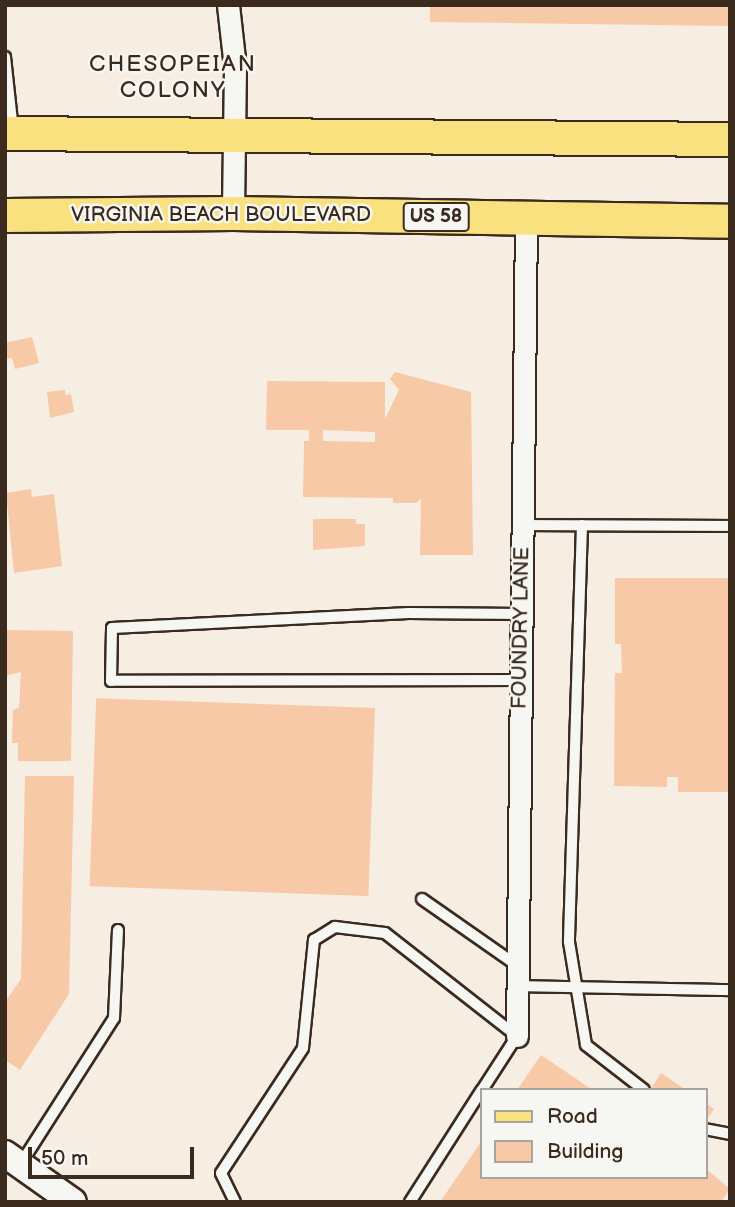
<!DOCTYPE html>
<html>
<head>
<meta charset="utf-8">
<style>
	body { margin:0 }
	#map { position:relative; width:735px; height:1207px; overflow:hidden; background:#f6ede3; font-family:"Balsamiq Sans",sans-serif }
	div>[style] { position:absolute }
	.building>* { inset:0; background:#f7c9a6; transform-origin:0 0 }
	.roads { filter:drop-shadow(2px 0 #3b2a1e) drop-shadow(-2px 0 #3b2a1e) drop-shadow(0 2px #3b2a1e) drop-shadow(0 -2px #3b2a1e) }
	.service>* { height:10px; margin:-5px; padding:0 5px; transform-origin:5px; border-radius:5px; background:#f6f6f2 }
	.minor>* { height:21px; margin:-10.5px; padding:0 10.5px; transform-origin:10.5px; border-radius:10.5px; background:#f6f6f2 }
	.tertiary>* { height:26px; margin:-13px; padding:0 13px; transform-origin:13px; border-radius:13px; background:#f6f6f2 }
	.primary>* { height:33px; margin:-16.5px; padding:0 16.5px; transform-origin:16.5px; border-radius:16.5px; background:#fae180 }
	span { translate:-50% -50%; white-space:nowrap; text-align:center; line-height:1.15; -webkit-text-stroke:5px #f6f6f2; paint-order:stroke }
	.shield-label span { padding:2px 5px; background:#f6f6f2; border:2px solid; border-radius:5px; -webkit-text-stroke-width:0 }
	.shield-label { font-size:19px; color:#3b2a1e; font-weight:700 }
	.street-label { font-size:21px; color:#3b2a1e }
	.neighbourhood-label { font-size:23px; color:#3b2a1e; letter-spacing:2px }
	.frame { position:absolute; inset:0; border:7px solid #3b2a1e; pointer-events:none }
	.legend { position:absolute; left:480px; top:1088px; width:228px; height:91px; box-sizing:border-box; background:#f6f6f2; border:2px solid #aba49d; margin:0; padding:9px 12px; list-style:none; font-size:21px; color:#3b2a1e }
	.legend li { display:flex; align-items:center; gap:14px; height:35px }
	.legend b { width:35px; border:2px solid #aba49d }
	.scale { position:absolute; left:28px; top:1147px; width:166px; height:32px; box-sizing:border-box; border:4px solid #3b2a1e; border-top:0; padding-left:9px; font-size:21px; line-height:24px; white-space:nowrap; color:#3b2a1e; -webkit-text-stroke:5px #f6f6f2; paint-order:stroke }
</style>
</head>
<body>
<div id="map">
	<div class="building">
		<i style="clip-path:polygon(430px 5px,730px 5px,730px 26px,430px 22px)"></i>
		<i style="clip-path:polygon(32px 337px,39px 363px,15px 369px,12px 358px,5px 359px,5px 343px)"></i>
		<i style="clip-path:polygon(evenodd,395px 372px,471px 392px,473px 555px,420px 555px,421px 499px,416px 503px,393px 503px,393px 498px,303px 497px,304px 441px,309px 441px,309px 430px,266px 430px,267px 381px,385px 382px,385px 419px,399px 390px,390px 379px,395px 372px,323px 430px,375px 432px,375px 442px,323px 441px,323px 430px)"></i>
		<i style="clip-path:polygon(65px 390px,65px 395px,71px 394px,74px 412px,50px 418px,47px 392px)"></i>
		<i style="clip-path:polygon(31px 489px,32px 497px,54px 494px,62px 566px,14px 573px,6px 493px)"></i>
		<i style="clip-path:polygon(313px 519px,356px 519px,356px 524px,365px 524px,365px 546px,313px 550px)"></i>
		<i style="clip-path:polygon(615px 578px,730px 578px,730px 792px,678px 792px,678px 777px,667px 777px,667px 787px,614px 786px,615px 673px,622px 673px,621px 644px,615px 644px)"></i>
		<i style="clip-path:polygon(5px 630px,73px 631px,71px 761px,18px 761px,18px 743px,12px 743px,13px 710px,19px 708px,21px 672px,5px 676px)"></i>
		<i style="left:375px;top:708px;width:188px;height:279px;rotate:92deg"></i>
		<i style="clip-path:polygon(25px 776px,74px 776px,69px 994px,20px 1070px,5px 1060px,5px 1002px,21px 979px)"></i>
		<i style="clip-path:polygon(541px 1055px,578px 1080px,592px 1090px,517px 1090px)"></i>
		<i style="clip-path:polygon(661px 1073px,686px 1090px,650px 1090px)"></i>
		<i style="clip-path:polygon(705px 1103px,714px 1109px,705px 1122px)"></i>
		<i style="clip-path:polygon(481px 1142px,481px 1177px,705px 1177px,705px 1168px,730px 1189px,721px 1202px,440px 1202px)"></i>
	</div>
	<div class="roads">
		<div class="service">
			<i style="left:5px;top:57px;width:74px;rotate:83.8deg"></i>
			<i style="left:522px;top:525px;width:208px;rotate:0.3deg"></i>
			<i style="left:582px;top:525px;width:417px;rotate:91.8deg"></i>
			<i style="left:569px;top:942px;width:104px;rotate:80.6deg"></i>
			<i style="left:586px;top:1045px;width:73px;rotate:37.8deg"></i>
			<i style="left:521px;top:680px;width:410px;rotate:179.9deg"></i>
			<i style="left:111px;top:681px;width:53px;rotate:-88.9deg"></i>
			<i style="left:112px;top:628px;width:297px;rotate:-2.9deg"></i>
			<i style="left:409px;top:613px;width:113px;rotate:0.5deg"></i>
			<i style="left:422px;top:899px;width:117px;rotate:34.9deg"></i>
			<i style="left:518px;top:986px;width:212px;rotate:1.1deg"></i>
			<i style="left:705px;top:1129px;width:25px;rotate:11deg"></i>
			<i style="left:20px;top:1165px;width:174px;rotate:-57.4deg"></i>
			<i style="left:114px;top:1018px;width:88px;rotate:-87.4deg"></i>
			<i style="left:235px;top:1202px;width:32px;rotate:-116deg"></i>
			<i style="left:221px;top:1173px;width:149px;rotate:-56.7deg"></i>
			<i style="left:303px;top:1048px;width:109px;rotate:-84.2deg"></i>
			<i style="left:314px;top:940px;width:25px;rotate:-32deg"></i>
			<i style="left:335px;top:927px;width:50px;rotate:6.8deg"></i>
			<i style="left:385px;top:933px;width:167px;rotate:38deg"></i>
			<i style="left:517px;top:1036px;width:64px;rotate:122.9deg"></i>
			<i style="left:410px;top:1202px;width:132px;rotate:-57.4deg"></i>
		</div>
		<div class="minor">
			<i style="left:228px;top:5px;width:62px;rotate:83.6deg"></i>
			<i style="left:235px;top:67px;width:146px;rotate:90.8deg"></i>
			<i style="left:517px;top:1036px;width:817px;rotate:-89.37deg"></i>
		</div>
		<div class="tertiary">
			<i style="left:5px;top:1154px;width:83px;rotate:35.2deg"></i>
		</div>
		<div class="primary">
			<i style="left:5px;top:133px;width:725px;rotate:0.47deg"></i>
			<i style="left:5px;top:215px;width:228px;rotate:-0.5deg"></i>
			<i style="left:233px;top:213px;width:497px;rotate:0.9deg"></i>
		</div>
	</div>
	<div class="shield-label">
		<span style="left:436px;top:217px">US 58</span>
	</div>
	<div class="street-label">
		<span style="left:221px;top:215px">VIRGINIA BEACH BOULEVARD</span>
		<span style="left:521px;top:628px;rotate:-89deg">FOUNDRY LANE</span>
	</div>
	<div class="neighbourhood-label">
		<span style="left:173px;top:77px">CHESOPEIAN<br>COLONY</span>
	</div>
	<div class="frame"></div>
	<ul class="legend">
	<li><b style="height:9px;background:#fae180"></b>Road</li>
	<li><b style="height:19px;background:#f7c9a6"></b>Building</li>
	</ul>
	<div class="scale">50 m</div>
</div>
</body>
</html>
